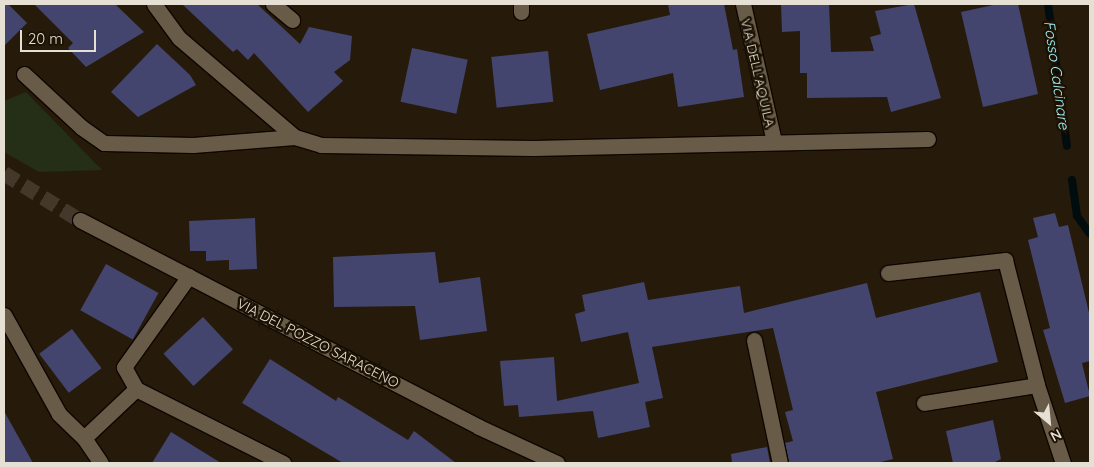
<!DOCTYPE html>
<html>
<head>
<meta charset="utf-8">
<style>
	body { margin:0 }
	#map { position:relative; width:1094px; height:467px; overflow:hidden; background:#261b0b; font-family:Quicksand,sans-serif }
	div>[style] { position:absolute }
	.green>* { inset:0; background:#252e16 }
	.stream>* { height:8px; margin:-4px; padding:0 4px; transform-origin:4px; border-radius:4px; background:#000c0e }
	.building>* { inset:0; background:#43456e; transform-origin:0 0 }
	.minor-tunnel>* { height:15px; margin-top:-7.5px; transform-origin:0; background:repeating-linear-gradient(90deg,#433829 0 15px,transparent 0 23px) }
	.roads { filter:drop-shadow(1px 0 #0f0600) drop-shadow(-1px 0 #0f0600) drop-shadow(0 1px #0f0600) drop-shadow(0 -1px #0f0600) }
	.minor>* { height:15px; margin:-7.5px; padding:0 7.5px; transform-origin:7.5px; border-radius:7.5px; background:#685c49 }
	span { translate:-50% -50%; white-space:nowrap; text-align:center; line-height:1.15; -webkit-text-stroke:5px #1c1203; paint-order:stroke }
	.street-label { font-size:14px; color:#e6dfd4 }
	.water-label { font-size:15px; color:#a1f1fa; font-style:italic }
	.frame { position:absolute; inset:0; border:5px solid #e6dfd4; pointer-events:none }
	.north { position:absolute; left:1024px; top:397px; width:50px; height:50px; -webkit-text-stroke:4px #1c1203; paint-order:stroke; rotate:152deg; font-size:14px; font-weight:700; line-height:20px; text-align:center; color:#e6dfd4 }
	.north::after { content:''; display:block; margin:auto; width:18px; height:22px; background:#e6dfd4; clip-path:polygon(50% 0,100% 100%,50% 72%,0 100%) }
	.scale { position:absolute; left:20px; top:30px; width:76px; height:22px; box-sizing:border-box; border:2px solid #e6dfd4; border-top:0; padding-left:6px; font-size:15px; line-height:18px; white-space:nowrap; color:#e6dfd4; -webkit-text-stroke:4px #1c1203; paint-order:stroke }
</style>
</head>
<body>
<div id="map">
	<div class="green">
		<i style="clip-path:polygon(26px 92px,102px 170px,39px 172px,4px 152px,4px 101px)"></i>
	</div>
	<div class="stream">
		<i style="left:1048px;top:4px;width:143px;rotate:82.4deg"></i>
		<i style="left:1072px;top:180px;width:36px;rotate:82deg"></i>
		<i style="left:1077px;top:216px;width:22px;rotate:54deg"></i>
	</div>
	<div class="building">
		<i style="clip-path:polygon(4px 4px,8px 4px,27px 23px,4px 46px)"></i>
		<i style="clip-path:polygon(34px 4px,115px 4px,144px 32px,86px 67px,68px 48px,73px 43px)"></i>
		<i style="clip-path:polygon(182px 4px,257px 4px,300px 44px,309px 27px,352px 36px,350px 60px,334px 72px,343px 81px,308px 112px,254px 53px,248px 60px,237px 49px,233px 52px)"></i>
		<i style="clip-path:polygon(668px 4px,724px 4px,733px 50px,737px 49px,744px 97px,678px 107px,673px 73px,600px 90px,587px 34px,670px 15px)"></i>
		<i style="clip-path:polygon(781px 4px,829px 4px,831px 52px,874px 51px,870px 37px,881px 34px,875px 11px,914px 4px,941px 98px,891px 112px,887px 97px,807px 98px,807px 73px,800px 73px,800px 31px,782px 32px)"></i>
		<i style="clip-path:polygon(998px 4px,1018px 4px,1038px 94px,983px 107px,961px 12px)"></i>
		<i style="clip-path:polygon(157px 44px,190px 75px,196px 85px,138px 117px,111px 92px)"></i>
		<i style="left:412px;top:48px;width:57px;height:55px;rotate:12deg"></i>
		<i style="left:548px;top:51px;width:51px;height:57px;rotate:84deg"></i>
		<i style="clip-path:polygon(1055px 213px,1059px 227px,1068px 225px,1090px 317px,1090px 361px,1082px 363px,1090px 396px,1065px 403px,1043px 330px,1050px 328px,1028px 240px,1038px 237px,1033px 218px)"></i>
		<i style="clip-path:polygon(255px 218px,257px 269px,229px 270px,229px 260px,206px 261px,206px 251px,190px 251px,189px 221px)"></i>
		<i style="clip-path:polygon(435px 252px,439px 283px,480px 277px,487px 331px,420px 340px,415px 306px,334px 307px,333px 257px)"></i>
		<i style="left:106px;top:264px;width:60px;height:53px;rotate:29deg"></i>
		<i style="clip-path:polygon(644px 282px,648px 300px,740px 286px,744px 313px,867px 283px,876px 318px,980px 292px,998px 362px,876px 392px,893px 459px,876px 463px,789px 463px,785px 443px,793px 441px,785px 412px,793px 410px,773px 328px,652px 347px,663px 398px,645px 402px,650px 427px,598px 438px,593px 411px,519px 417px,518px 405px,504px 406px,500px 361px,554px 357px,557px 401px,639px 383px,628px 332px,581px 342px,575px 314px,585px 311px,582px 295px)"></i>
		<i style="left:203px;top:317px;width:44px;height:54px;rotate:47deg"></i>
		<i style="left:72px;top:329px;width:49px;height:41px;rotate:53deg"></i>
		<i style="clip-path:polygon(270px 359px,336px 401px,338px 397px,408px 440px,414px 431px,456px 463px,343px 463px,242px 403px)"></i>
		<i style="clip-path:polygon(4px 411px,33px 463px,4px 463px)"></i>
		<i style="clip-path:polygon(993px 420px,1001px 459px,993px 463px,953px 463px,946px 431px)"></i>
		<i style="clip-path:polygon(171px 432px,221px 463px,152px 463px)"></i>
		<i style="clip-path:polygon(767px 447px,770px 463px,732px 463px,731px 454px)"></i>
	</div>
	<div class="minor-tunnel">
		<i style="left:4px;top:173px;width:89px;rotate:31.7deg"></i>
	</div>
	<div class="roads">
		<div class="minor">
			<i style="left:154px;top:4px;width:42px;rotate:53.7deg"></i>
			<i style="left:179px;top:38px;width:153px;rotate:40.5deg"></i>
			<i style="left:295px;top:137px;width:27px;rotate:17deg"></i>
			<i style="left:321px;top:145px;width:212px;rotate:0.8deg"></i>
			<i style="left:533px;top:148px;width:395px;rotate:-1.3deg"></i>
			<i style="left:273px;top:4px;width:25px;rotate:40deg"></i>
			<i style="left:743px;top:4px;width:141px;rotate:77.3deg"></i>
			<i style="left:521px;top:12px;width:8px;rotate:-90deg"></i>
			<i style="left:24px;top:74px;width:78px;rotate:42.9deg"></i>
			<i style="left:81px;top:127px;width:28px;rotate:35deg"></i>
			<i style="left:104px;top:143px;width:89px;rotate:1.3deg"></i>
			<i style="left:193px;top:145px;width:102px;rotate:-4.5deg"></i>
			<i style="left:80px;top:220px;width:449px;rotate:27.4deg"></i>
			<i style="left:479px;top:427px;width:86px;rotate:24.8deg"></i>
			<i style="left:888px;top:273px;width:118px;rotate:-6.3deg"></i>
			<i style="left:1005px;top:260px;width:129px;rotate:75.6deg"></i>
			<i style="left:1037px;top:385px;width:82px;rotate:71.6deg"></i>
			<i style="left:189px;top:276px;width:112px;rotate:125.5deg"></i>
			<i style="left:124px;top:367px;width:25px;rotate:61deg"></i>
			<i style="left:136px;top:389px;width:165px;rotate:26.7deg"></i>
			<i style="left:4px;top:315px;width:113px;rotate:60.9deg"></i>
			<i style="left:59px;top:414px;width:35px;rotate:44deg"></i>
			<i style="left:84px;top:438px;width:30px;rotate:56deg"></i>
			<i style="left:754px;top:340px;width:126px;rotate:78.1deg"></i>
			<i style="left:924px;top:403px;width:114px;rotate:-9.1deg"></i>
			<i style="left:84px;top:438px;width:71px;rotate:-43.3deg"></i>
		</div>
	</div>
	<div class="street-label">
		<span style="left:758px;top:73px;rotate:77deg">VIA DELL'AQUILA</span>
		<span style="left:318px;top:343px;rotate:27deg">VIA DEL POZZO SARACENO</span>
	</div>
	<div class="water-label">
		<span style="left:1057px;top:75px;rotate:82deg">Fosso Calcinare</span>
	</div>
	<div class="frame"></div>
	<div class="north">N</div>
	<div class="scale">20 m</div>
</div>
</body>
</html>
